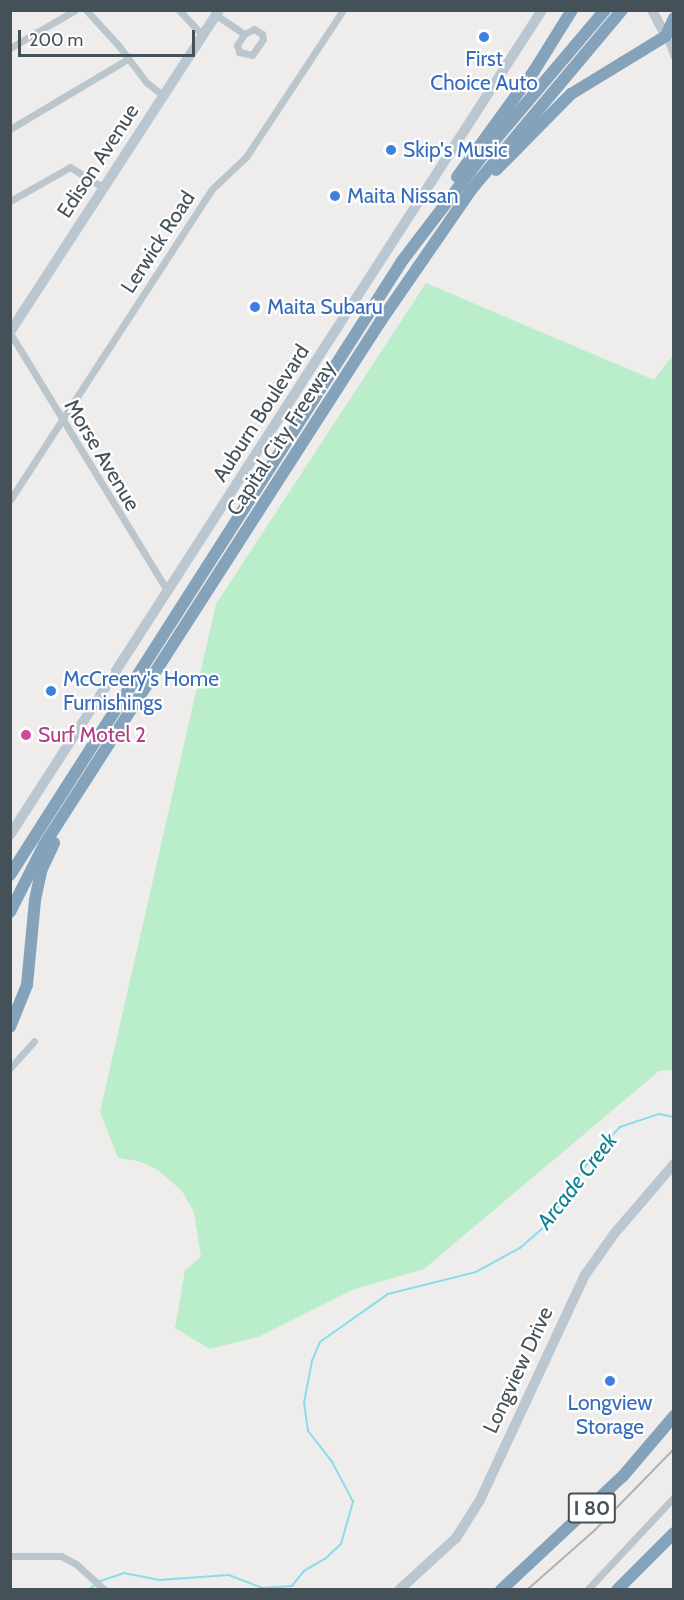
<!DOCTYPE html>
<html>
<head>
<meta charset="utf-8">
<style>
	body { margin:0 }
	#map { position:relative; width:684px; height:1600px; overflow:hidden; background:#efecec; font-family:Cabin,sans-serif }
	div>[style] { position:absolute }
	.green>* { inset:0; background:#baedca }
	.stream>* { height:1.5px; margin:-0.75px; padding:0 0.75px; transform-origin:0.75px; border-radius:0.75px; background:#87ddea }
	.street>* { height:7px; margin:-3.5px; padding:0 3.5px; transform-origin:3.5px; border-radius:3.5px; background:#bac5cc }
	.secondary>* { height:10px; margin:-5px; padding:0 5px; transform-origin:5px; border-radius:5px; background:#bac6d0 }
	.highway>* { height:12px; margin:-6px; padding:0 6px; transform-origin:6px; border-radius:6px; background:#84a3bb }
	.tram>* { height:1.5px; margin:-0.75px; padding:0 0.75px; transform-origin:0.75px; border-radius:0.75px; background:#aeb2b7 }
	.dots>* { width:16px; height:16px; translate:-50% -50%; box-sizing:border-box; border:3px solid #fff; border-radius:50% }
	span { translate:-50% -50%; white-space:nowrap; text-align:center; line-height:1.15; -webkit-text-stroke:4.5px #fff; paint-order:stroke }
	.shield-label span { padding:2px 4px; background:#fff; border:2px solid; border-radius:4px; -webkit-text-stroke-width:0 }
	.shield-label { font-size:20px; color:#455159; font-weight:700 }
	.shop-label { font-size:21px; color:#366cbe }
	.left { translate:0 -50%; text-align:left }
	.street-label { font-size:21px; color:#455159 }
	.hotel-label { font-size:21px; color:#b23c85 }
	.water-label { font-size:22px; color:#0e8294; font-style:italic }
	.frame { position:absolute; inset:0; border:12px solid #455159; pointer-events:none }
	.scale { position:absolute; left:18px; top:30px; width:177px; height:27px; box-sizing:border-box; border:3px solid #455159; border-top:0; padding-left:8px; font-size:18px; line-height:21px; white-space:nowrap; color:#455159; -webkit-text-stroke:4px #fff; paint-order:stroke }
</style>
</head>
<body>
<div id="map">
	<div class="green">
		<i style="clip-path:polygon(426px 283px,654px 380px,673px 355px,673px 1070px,659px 1071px,424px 1269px,352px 1290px,258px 1337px,210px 1349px,175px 1328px,185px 1270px,201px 1257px,194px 1212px,182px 1191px,158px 1170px,138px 1161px,118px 1158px,100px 1112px,216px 604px)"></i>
	</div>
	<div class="stream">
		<i style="left:98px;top:1582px;width:28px;rotate:-19deg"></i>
		<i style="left:124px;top:1573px;width:36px;rotate:11deg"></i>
		<i style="left:159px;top:1580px;width:70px;rotate:-4.1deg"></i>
		<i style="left:229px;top:1575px;width:36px;rotate:21deg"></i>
		<i style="left:263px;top:1588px;width:29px;rotate:-4deg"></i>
		<i style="left:292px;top:1586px;width:19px;rotate:-51deg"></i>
		<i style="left:304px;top:1571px;width:24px;rotate:-30deg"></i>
		<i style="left:325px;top:1559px;width:22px;rotate:-43deg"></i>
		<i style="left:341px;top:1544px;width:44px;rotate:-74.1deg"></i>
		<i style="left:353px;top:1502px;width:45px;rotate:-117.7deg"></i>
		<i style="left:332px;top:1462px;width:39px;rotate:-128deg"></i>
		<i style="left:308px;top:1431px;width:28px;rotate:-98deg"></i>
		<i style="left:304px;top:1403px;width:43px;rotate:-79.2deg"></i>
		<i style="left:312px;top:1361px;width:21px;rotate:-67deg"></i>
		<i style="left:320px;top:1342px;width:83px;rotate:-35.2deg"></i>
		<i style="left:388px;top:1294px;width:91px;rotate:-14deg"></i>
		<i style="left:476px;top:1272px;width:50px;rotate:-28.6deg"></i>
		<i style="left:520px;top:1248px;width:35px;rotate:-41deg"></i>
		<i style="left:546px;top:1225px;width:81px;rotate:-56.1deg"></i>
		<i style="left:591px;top:1158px;width:42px;rotate:-46.9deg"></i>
		<i style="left:620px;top:1127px;width:41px;rotate:-18.4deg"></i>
		<i style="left:659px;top:1114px;width:15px;rotate:11deg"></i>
		<i style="left:88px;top:1590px;width:9px;rotate:-36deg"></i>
	</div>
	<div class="street">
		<i style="left:86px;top:10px;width:49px;rotate:47.5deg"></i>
		<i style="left:119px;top:46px;width:45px;rotate:53.1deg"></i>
		<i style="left:146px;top:82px;width:23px;rotate:38deg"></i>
		<i style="left:179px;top:10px;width:35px;rotate:47deg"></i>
		<i style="left:216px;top:15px;width:34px;rotate:34deg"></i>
		<i style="left:244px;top:34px;width:13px;rotate:122deg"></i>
		<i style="left:237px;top:45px;width:7px;rotate:74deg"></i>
		<i style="left:239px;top:52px;width:13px;rotate:13deg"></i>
		<i style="left:252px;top:55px;width:19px;rotate:-55deg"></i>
		<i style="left:263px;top:39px;width:5px;rotate:-101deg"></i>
		<i style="left:262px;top:34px;width:9px;rotate:-148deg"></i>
		<i style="left:254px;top:29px;width:11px;rotate:153deg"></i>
		<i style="left:666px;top:36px;width:22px;rotate:69deg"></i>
		<i style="left:10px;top:48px;width:75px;rotate:-30.3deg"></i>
		<i style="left:10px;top:129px;width:137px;rotate:-30.7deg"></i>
		<i style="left:10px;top:201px;width:69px;rotate:-29.5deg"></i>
		<i style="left:70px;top:167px;width:40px;rotate:32deg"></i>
		<i style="left:10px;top:333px;width:303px;rotate:58.6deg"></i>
		<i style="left:10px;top:500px;width:371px;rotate:-57deg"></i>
		<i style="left:212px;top:189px;width:47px;rotate:-43.3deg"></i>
		<i style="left:246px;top:157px;width:176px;rotate:-56.6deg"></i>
		<i style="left:10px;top:1068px;width:36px;rotate:-48deg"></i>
		<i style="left:10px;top:1556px;width:51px"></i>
		<i style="left:61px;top:1556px;width:17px;rotate:28deg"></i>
		<i style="left:76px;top:1564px;width:39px;rotate:42deg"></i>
		<i style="left:587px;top:1590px;width:127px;rotate:-46.9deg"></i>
	</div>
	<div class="secondary">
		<i style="left:652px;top:10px;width:30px;rotate:62deg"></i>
		<i style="left:10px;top:332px;width:384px;rotate:-57deg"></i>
		<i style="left:10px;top:835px;width:982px;rotate:-57.18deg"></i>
		<i style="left:399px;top:1590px;width:77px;rotate:-42.4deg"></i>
		<i style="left:456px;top:1538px;width:45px;rotate:-57.7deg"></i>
		<i style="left:480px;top:1500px;width:248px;rotate:-65deg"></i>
		<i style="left:585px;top:1275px;width:50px;rotate:-54.7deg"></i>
		<i style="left:614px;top:1234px;width:92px;rotate:-49.4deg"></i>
	</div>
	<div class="highway">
		<i style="left:496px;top:170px;width:107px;rotate:-45.4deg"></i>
		<i style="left:571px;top:94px;width:111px;rotate:-31.4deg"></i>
		<i style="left:666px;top:36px;width:20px;rotate:-66deg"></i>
		<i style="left:457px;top:177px;width:131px;rotate:-54deg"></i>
		<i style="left:534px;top:71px;width:72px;rotate:-58.1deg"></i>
		<i style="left:10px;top:875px;width:728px;rotate:-57.44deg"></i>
		<i style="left:402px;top:261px;width:145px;rotate:-52.6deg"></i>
		<i style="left:490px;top:146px;width:178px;rotate:-49.8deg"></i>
		<i style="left:10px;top:912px;width:75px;rotate:-63.1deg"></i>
		<i style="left:44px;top:845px;width:622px;rotate:-57.28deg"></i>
		<i style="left:380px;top:322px;width:160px;rotate:-55.4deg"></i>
		<i style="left:471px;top:190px;width:235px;rotate:-50deg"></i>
		<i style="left:10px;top:1027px;width:45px;rotate:-68deg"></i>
		<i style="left:27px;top:985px;width:85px;rotate:-84.6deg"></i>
		<i style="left:35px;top:900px;width:30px;rotate:-78deg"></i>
		<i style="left:41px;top:871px;width:31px;rotate:-65deg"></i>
		<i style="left:501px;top:1590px;width:167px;rotate:-43.1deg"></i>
		<i style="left:623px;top:1476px;width:79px;rotate:-49.6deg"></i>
		<i style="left:617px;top:1590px;width:81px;rotate:-45deg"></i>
	</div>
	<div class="tram">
		<i style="left:527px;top:1590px;width:91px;rotate:-41.4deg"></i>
		<i style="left:595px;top:1530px;width:113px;rotate:-45.7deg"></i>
	</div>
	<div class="dots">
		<i style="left:484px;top:37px;background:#3f7fe0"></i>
		<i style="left:391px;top:150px;background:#3f7fe0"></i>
		<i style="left:335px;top:196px;background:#3f7fe0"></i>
		<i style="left:255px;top:307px;background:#3f7fe0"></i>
		<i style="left:51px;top:691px;background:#3f7fe0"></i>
		<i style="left:26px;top:735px;background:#d1479c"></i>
		<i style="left:610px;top:1381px;background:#3f7fe0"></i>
	</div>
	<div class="shield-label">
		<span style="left:592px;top:1508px">I 80</span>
	</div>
	<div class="shop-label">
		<span style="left:484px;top:71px">First<br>Choice Auto</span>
		<span class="left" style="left:403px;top:150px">Skip's Music</span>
		<span class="left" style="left:347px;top:196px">Maita Nissan</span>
		<span class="left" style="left:267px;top:307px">Maita Subaru</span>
		<span class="left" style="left:63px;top:691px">McCreery's Home<br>Furnishings</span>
		<span style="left:610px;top:1415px">Longview<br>Storage</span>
	</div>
	<div class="street-label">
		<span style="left:98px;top:161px;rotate:-57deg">Edison Avenue</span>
		<span style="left:158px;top:242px;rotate:-57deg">Lerwick Road</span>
		<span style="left:261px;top:413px;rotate:-57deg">Auburn Boulevard</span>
		<span style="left:281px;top:438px;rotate:-57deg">Capital City Freeway</span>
		<span style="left:102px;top:455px;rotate:59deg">Morse Avenue</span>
		<span style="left:518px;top:1370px;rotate:-65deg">Longview Drive</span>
	</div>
	<div class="hotel-label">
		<span class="left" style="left:38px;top:735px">Surf Motel 2</span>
	</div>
	<div class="water-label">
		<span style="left:577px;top:1181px;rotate:-52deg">Arcade Creek</span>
	</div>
	<div class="frame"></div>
	<div class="scale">200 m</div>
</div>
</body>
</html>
